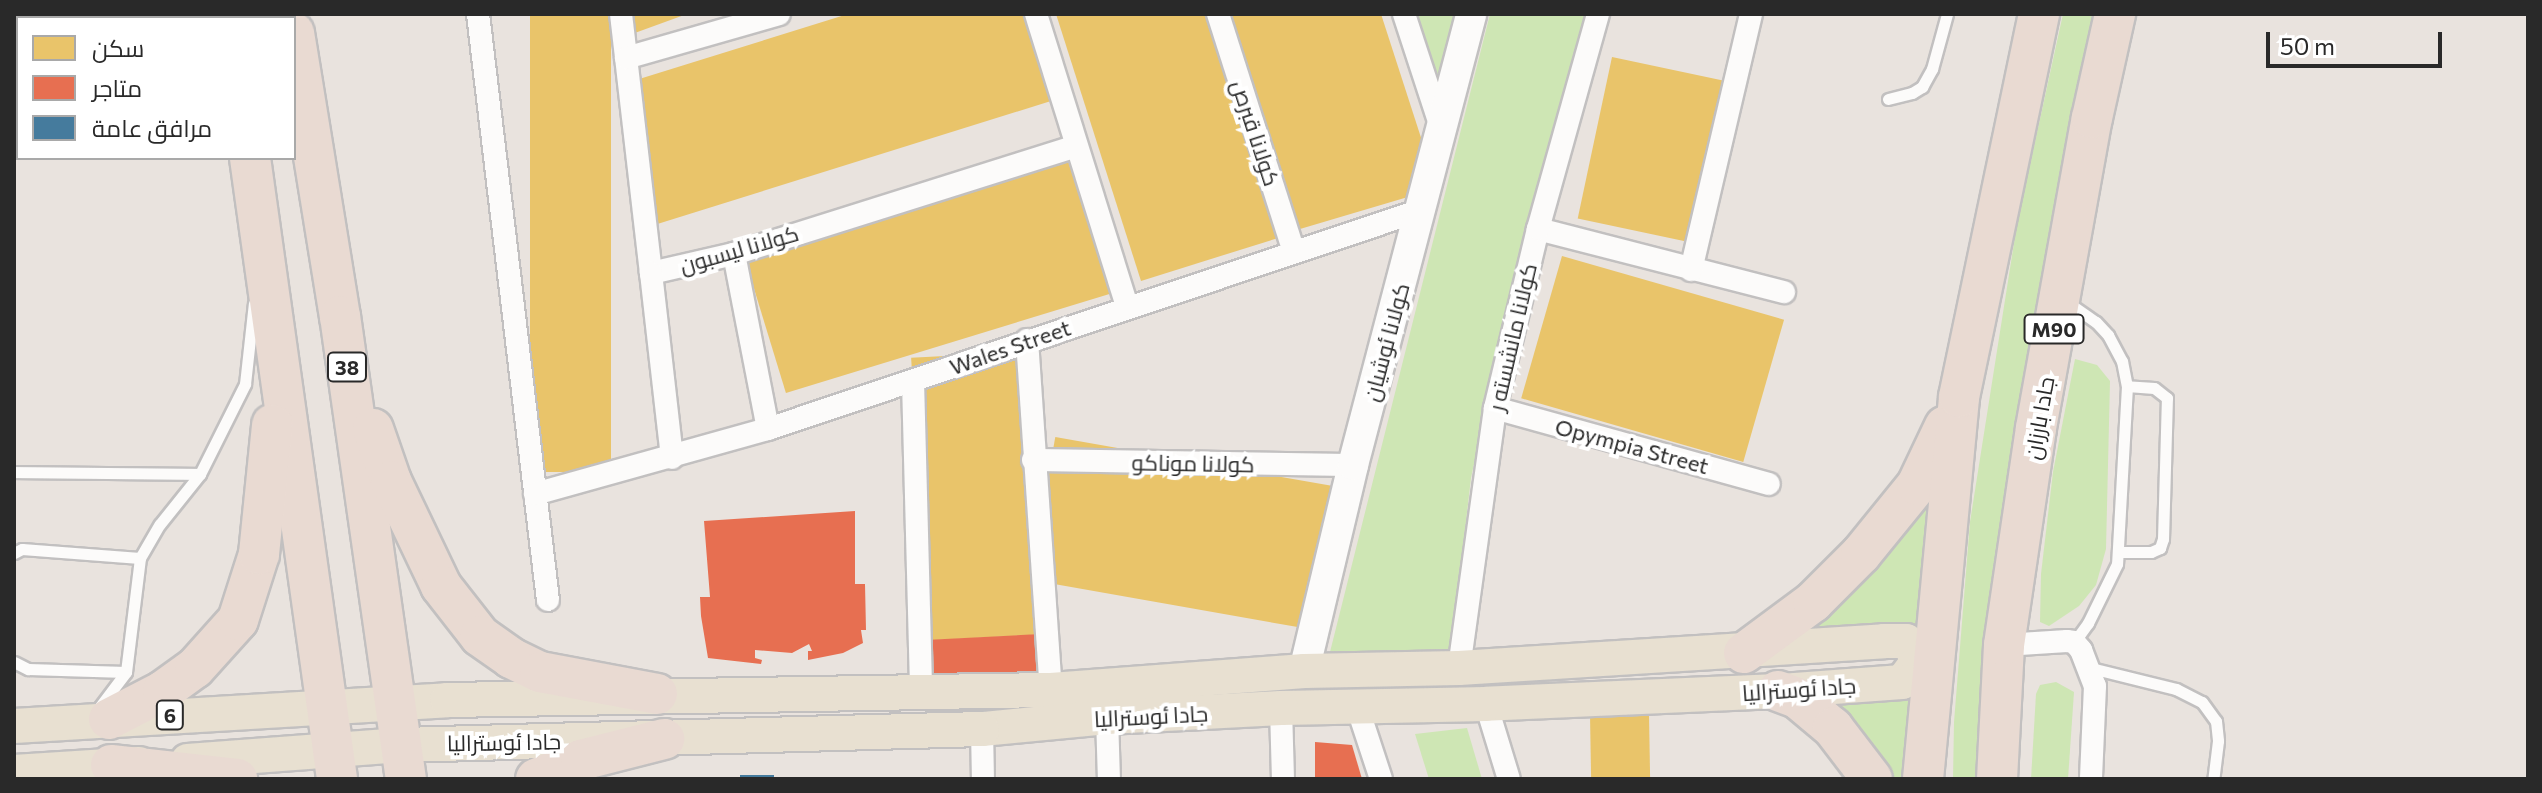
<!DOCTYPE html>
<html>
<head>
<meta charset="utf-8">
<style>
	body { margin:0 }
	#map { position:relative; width:2542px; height:793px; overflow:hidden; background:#e9e3de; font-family:Commissioner,Cairo,sans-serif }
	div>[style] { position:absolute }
	.green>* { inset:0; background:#cee6b4 }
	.homes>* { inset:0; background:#e9c46a; transform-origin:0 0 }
	.shops>* { inset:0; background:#e76f51; transform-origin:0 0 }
	.public>* { inset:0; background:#457b9d; transform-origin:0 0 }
	.roads { filter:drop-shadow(2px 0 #c2c0c0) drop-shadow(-2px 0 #c2c0c0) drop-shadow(0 2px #c2c0c0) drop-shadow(0 -2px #c2c0c0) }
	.lane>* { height:11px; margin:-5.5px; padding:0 5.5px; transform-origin:5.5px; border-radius:5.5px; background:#fcfbfa }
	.street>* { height:22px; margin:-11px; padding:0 11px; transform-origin:11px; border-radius:11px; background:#fcfbfa }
	.secondary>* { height:30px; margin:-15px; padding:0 15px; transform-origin:15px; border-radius:15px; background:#fcfbfa }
	.primary>* { height:34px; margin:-17px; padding:0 17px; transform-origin:17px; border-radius:17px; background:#e8e0d1 }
	.highway>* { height:40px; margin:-20px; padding:0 20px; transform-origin:20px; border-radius:20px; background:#e9dad2 }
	span { translate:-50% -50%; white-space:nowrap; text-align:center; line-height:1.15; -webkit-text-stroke:8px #fff; paint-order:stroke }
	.shield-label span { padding:2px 6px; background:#fff; border:2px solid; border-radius:6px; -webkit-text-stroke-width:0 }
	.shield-label { font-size:20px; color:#292929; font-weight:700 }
	.street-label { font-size:22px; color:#292929 }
	.frame { position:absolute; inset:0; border:16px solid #292929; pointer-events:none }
	.legend { position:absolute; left:16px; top:16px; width:280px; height:144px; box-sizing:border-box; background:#fff; border:2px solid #a9a9a9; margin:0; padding:10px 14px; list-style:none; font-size:24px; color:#292929 }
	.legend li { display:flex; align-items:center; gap:16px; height:40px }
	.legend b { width:40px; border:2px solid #a9a9a9 }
	.scale { position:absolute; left:2266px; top:32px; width:176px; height:36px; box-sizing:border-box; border:4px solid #292929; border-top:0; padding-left:10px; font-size:24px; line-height:28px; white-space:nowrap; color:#292929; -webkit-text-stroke:6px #fff; paint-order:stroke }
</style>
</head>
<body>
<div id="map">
	<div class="green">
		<i style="clip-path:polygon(1417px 14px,1456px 14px,1439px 79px)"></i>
		<i style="clip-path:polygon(1490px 14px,1585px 14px,1491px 385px,1471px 478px,1451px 652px,1329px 656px)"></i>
		<i style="clip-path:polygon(2063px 14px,2101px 14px,2036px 305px,1999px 530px,1985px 706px,1983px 779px,1953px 779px,1954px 722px,1970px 522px,2017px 224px)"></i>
		<i style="clip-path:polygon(2075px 359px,2097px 365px,2110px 381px,2106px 549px,2096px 585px,2079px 606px,2049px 626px,2040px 622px,2041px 574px,2053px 472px)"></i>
		<i style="clip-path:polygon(1935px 459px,1920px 629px,1774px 639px)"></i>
		<i style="clip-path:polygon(2056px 682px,2074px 692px,2068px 779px,2031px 779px,2036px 694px,2040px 685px)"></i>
		<i style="clip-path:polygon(1912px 697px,1906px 779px,1878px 779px,1809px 699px)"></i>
		<i style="clip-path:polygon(1467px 728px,1482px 779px,1429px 779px,1415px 734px)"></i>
	</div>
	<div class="homes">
		<i style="left:530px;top:14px;width:81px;height:458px"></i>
		<i style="clip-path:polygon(629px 14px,687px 14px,632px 34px)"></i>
		<i style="clip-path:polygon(848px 14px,1023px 14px,1051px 101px,651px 226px,636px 80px)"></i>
		<i style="clip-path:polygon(1056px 14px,1206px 14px,1278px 238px,1141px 281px)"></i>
		<i style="clip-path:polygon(1231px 14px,1381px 14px,1425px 150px,1418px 194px,1300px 229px)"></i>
		<i style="left:1612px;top:57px;width:117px;height:165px;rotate:12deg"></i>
		<i style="left:1075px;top:155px;width:143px;height:346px;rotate:73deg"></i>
		<i style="left:1562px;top:256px;width:231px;height:148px;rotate:16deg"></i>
		<i style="left:1023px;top:352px;width:283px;height:112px;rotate:87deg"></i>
		<i style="left:1333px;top:486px;width:145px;height:282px;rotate:100deg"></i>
		<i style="left:1649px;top:714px;width:65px;height:59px;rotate:89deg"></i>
	</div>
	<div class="shops">
		<i style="clip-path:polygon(855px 511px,855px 584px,865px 584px,866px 630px,861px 630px,863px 643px,843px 653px,808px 660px,808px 651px,812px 651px,809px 644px,792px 653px,755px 650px,755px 658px,762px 660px,761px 664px,708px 658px,701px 616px,700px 597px,710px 597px,704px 521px)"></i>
		<i style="left:1040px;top:634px;width:42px;height:110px;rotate:87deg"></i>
		<i style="clip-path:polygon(1315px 742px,1352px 745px,1362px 779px,1315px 779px)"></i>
	</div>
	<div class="public">
		<i style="left:740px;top:775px;width:34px;height:4px"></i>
	</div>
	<div class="roads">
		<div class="lane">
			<i style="left:1888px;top:99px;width:25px;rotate:-14deg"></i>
			<i style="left:1912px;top:93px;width:12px;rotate:-31deg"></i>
			<i style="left:1922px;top:87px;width:21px;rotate:-61deg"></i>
			<i style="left:1932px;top:69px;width:57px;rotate:-74.7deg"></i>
			<i style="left:2067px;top:302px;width:35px;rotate:35deg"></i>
			<i style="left:2096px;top:322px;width:18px;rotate:47deg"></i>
			<i style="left:2108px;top:335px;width:30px;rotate:62deg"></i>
			<i style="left:2122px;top:361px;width:25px;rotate:79deg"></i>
			<i style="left:2127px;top:386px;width:178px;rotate:93.2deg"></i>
			<i style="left:2117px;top:564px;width:66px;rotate:116.2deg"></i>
			<i style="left:2088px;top:623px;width:24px;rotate:126deg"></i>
			<i style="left:14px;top:472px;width:186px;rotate:0.6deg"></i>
			<i style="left:2119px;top:552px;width:32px"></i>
			<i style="left:2151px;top:552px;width:10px;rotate:-24deg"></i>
			<i style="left:2160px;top:548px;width:9px;rotate:-72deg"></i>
			<i style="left:2163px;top:539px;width:141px;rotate:-88.4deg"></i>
			<i style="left:2167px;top:398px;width:16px;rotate:-142deg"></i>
			<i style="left:2154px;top:388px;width:27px;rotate:-176deg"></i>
			<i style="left:14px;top:553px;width:9px;rotate:-27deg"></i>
			<i style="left:22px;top:549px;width:118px;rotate:4.4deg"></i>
			<i style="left:14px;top:662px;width:16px;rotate:27deg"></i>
			<i style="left:28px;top:669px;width:98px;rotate:1.8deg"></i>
			<i style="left:2091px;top:668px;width:88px;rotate:13.9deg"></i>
			<i style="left:2176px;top:689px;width:29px;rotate:27deg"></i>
			<i style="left:2202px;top:702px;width:24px;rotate:54deg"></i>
			<i style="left:2216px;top:721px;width:20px;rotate:84deg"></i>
			<i style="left:2218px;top:741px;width:38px;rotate:97deg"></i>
			<i style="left:98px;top:709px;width:46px;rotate:-52.9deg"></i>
			<i style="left:126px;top:672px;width:115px;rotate:-83deg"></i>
			<i style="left:140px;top:558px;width:39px;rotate:-60deg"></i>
			<i style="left:160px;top:524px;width:64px;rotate:-51.3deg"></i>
			<i style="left:200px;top:474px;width:101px;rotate:-63.4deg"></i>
			<i style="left:245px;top:384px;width:81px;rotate:-83.7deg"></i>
		</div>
		<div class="street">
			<i style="left:478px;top:14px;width:590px;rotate:83.19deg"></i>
			<i style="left:621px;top:14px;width:261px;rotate:83.4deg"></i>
			<i style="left:651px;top:273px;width:85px;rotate:-12.9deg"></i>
			<i style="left:734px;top:254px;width:359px;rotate:-17.5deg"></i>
			<i style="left:1036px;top:14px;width:307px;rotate:72.7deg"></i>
			<i style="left:1218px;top:14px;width:250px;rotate:72.3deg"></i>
			<i style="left:1404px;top:14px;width:116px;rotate:71.9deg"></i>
			<i style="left:626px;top:58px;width:159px;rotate:-16deg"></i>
			<i style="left:1538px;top:229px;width:254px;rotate:14.4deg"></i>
			<i style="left:734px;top:254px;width:178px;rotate:79deg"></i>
			<i style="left:1691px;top:270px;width:263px;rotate:-76.8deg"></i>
			<i style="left:651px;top:273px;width:186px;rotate:83.5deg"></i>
			<i style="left:1027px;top:340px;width:351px;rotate:86.1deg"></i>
			<i style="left:913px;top:381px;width:310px;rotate:88.5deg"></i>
			<i style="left:1495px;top:408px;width:284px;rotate:15.5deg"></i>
			<i style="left:1033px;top:460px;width:320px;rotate:0.9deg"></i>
			<i style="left:535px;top:494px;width:242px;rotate:-15.6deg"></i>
			<i style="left:768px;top:429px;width:689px;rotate:-18.54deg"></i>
			<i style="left:2004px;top:645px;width:63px;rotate:-3.6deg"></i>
			<i style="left:2067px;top:641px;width:7px;rotate:8deg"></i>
			<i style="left:2074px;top:642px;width:11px;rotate:49deg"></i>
			<i style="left:2081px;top:650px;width:39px;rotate:69deg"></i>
			<i style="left:2095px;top:686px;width:93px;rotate:92.5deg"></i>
			<i style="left:1459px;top:668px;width:262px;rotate:-82.1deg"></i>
			<i style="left:1495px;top:408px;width:184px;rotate:-76.5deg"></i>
			<i style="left:1538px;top:229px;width:223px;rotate:-74.4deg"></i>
			<i style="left:1486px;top:704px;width:78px;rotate:73deg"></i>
			<i style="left:1357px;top:706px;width:77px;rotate:71.8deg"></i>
			<i style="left:1281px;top:708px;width:71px;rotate:88.4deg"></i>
			<i style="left:1107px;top:717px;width:62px;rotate:88.2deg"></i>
			<i style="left:982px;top:729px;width:50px;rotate:88.9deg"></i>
		</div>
		<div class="secondary">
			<i style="left:1304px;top:671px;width:212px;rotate:-76.6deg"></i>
			<i style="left:1353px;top:465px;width:466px;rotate:-75.3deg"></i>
		</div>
		<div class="primary">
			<i style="left:14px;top:726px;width:434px;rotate:-3.4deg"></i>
			<i style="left:447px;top:700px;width:604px;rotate:-0.95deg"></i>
			<i style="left:1051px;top:690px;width:254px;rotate:-4.3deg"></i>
			<i style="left:1304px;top:671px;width:155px;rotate:-1.1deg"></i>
			<i style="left:1459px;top:668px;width:426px;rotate:-3.6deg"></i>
			<i style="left:1884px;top:641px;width:22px"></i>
			<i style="left:1906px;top:641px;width:15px;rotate:53deg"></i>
			<i style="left:1915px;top:653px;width:12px;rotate:90deg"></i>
			<i style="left:1915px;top:665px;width:21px;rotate:127deg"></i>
			<i style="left:1902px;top:682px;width:124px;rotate:175.8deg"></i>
			<i style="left:1778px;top:691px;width:292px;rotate:177.5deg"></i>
			<i style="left:1486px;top:704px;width:205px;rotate:178.9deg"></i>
			<i style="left:1281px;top:708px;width:174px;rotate:177deg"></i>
			<i style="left:1107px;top:717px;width:126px;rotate:174.5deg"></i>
			<i style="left:982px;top:729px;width:581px;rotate:178.42deg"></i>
			<i style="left:401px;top:745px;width:214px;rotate:175.7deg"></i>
			<i style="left:14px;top:772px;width:125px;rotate:-3.7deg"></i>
		</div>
		<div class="highway">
			<i style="left:229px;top:14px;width:4px;rotate:76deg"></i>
			<i style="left:294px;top:33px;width:287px;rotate:80.8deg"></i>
			<i style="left:340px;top:316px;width:468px;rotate:81.9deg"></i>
			<i style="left:250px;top:158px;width:627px;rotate:82.02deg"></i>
			<i style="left:373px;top:429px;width:55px;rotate:70.9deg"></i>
			<i style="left:391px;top:481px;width:116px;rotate:64.5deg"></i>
			<i style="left:441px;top:586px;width:63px;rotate:52deg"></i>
			<i style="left:480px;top:636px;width:38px;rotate:35deg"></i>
			<i style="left:511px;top:658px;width:32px;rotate:26deg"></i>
			<i style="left:540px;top:672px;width:119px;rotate:10.6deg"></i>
			<i style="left:1744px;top:653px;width:86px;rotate:-36.5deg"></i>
			<i style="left:1813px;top:602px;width:68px;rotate:-45deg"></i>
			<i style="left:1861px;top:554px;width:89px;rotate:-50.9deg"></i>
			<i style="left:1917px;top:485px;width:65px;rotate:-64.6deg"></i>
			<i style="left:1778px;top:691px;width:20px;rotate:20deg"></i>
			<i style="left:1797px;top:698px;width:47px;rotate:39.8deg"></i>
			<i style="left:1833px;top:728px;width:64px;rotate:52.6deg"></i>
			<i style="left:109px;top:719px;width:61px;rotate:-27.4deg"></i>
			<i style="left:163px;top:691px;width:39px;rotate:-36deg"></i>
			<i style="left:195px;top:668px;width:64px;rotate:-48.1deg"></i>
			<i style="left:238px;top:620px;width:69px;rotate:-72.3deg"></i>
			<i style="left:259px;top:554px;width:130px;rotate:-84.2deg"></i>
			<i style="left:111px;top:765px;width:127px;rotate:6.3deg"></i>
			<i style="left:536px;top:779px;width:49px;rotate:-22.9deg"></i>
			<i style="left:581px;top:760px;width:86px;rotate:-14.2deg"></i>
			<i style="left:1923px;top:779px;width:384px;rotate:-84.6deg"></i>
			<i style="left:1959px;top:397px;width:391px;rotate:-78.2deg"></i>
			<i style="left:1997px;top:779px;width:134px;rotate:-87deg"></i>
			<i style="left:2004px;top:645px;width:219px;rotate:-81.6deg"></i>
			<i style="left:2036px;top:428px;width:315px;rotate:-79.8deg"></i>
			<i style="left:2092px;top:118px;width:107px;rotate:-77.5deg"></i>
		</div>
	</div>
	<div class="shield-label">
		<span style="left:2054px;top:329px">M90</span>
		<span style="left:347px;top:367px">38</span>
		<span style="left:170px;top:715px">6</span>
	</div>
	<div class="street-label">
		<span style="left:1256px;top:133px;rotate:72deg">كولانا قبرص</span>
		<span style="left:739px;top:249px;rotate:-16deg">كولانا ليسبون</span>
		<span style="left:1512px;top:337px;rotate:-77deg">كولانا مانشسته ر</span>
		<span style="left:1386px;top:342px;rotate:-75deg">كولانا ئوشيان</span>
		<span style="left:1010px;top:347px;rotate:-19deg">Wales Street</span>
		<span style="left:2039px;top:418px;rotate:-80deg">جادا بارزان</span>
		<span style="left:1632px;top:446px;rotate:15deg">Opympia Street</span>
		<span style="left:1193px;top:463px;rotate:1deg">كولانا موناكو</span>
		<span style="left:1799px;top:689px;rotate:-4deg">جادا ئوسترالیا</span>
		<span style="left:1151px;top:716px;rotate:-3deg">جادا ئوسترالیا</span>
		<span style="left:504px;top:742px;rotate:-1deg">جادا ئوسترالیا</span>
	</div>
	<div class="frame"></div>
	<ul class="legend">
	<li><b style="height:22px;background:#e9c46a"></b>سكن</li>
	<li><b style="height:22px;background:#e76f51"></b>متاجر</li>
	<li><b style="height:22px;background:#457b9d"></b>مرافق عامة</li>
	</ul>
	<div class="scale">50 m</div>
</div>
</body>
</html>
